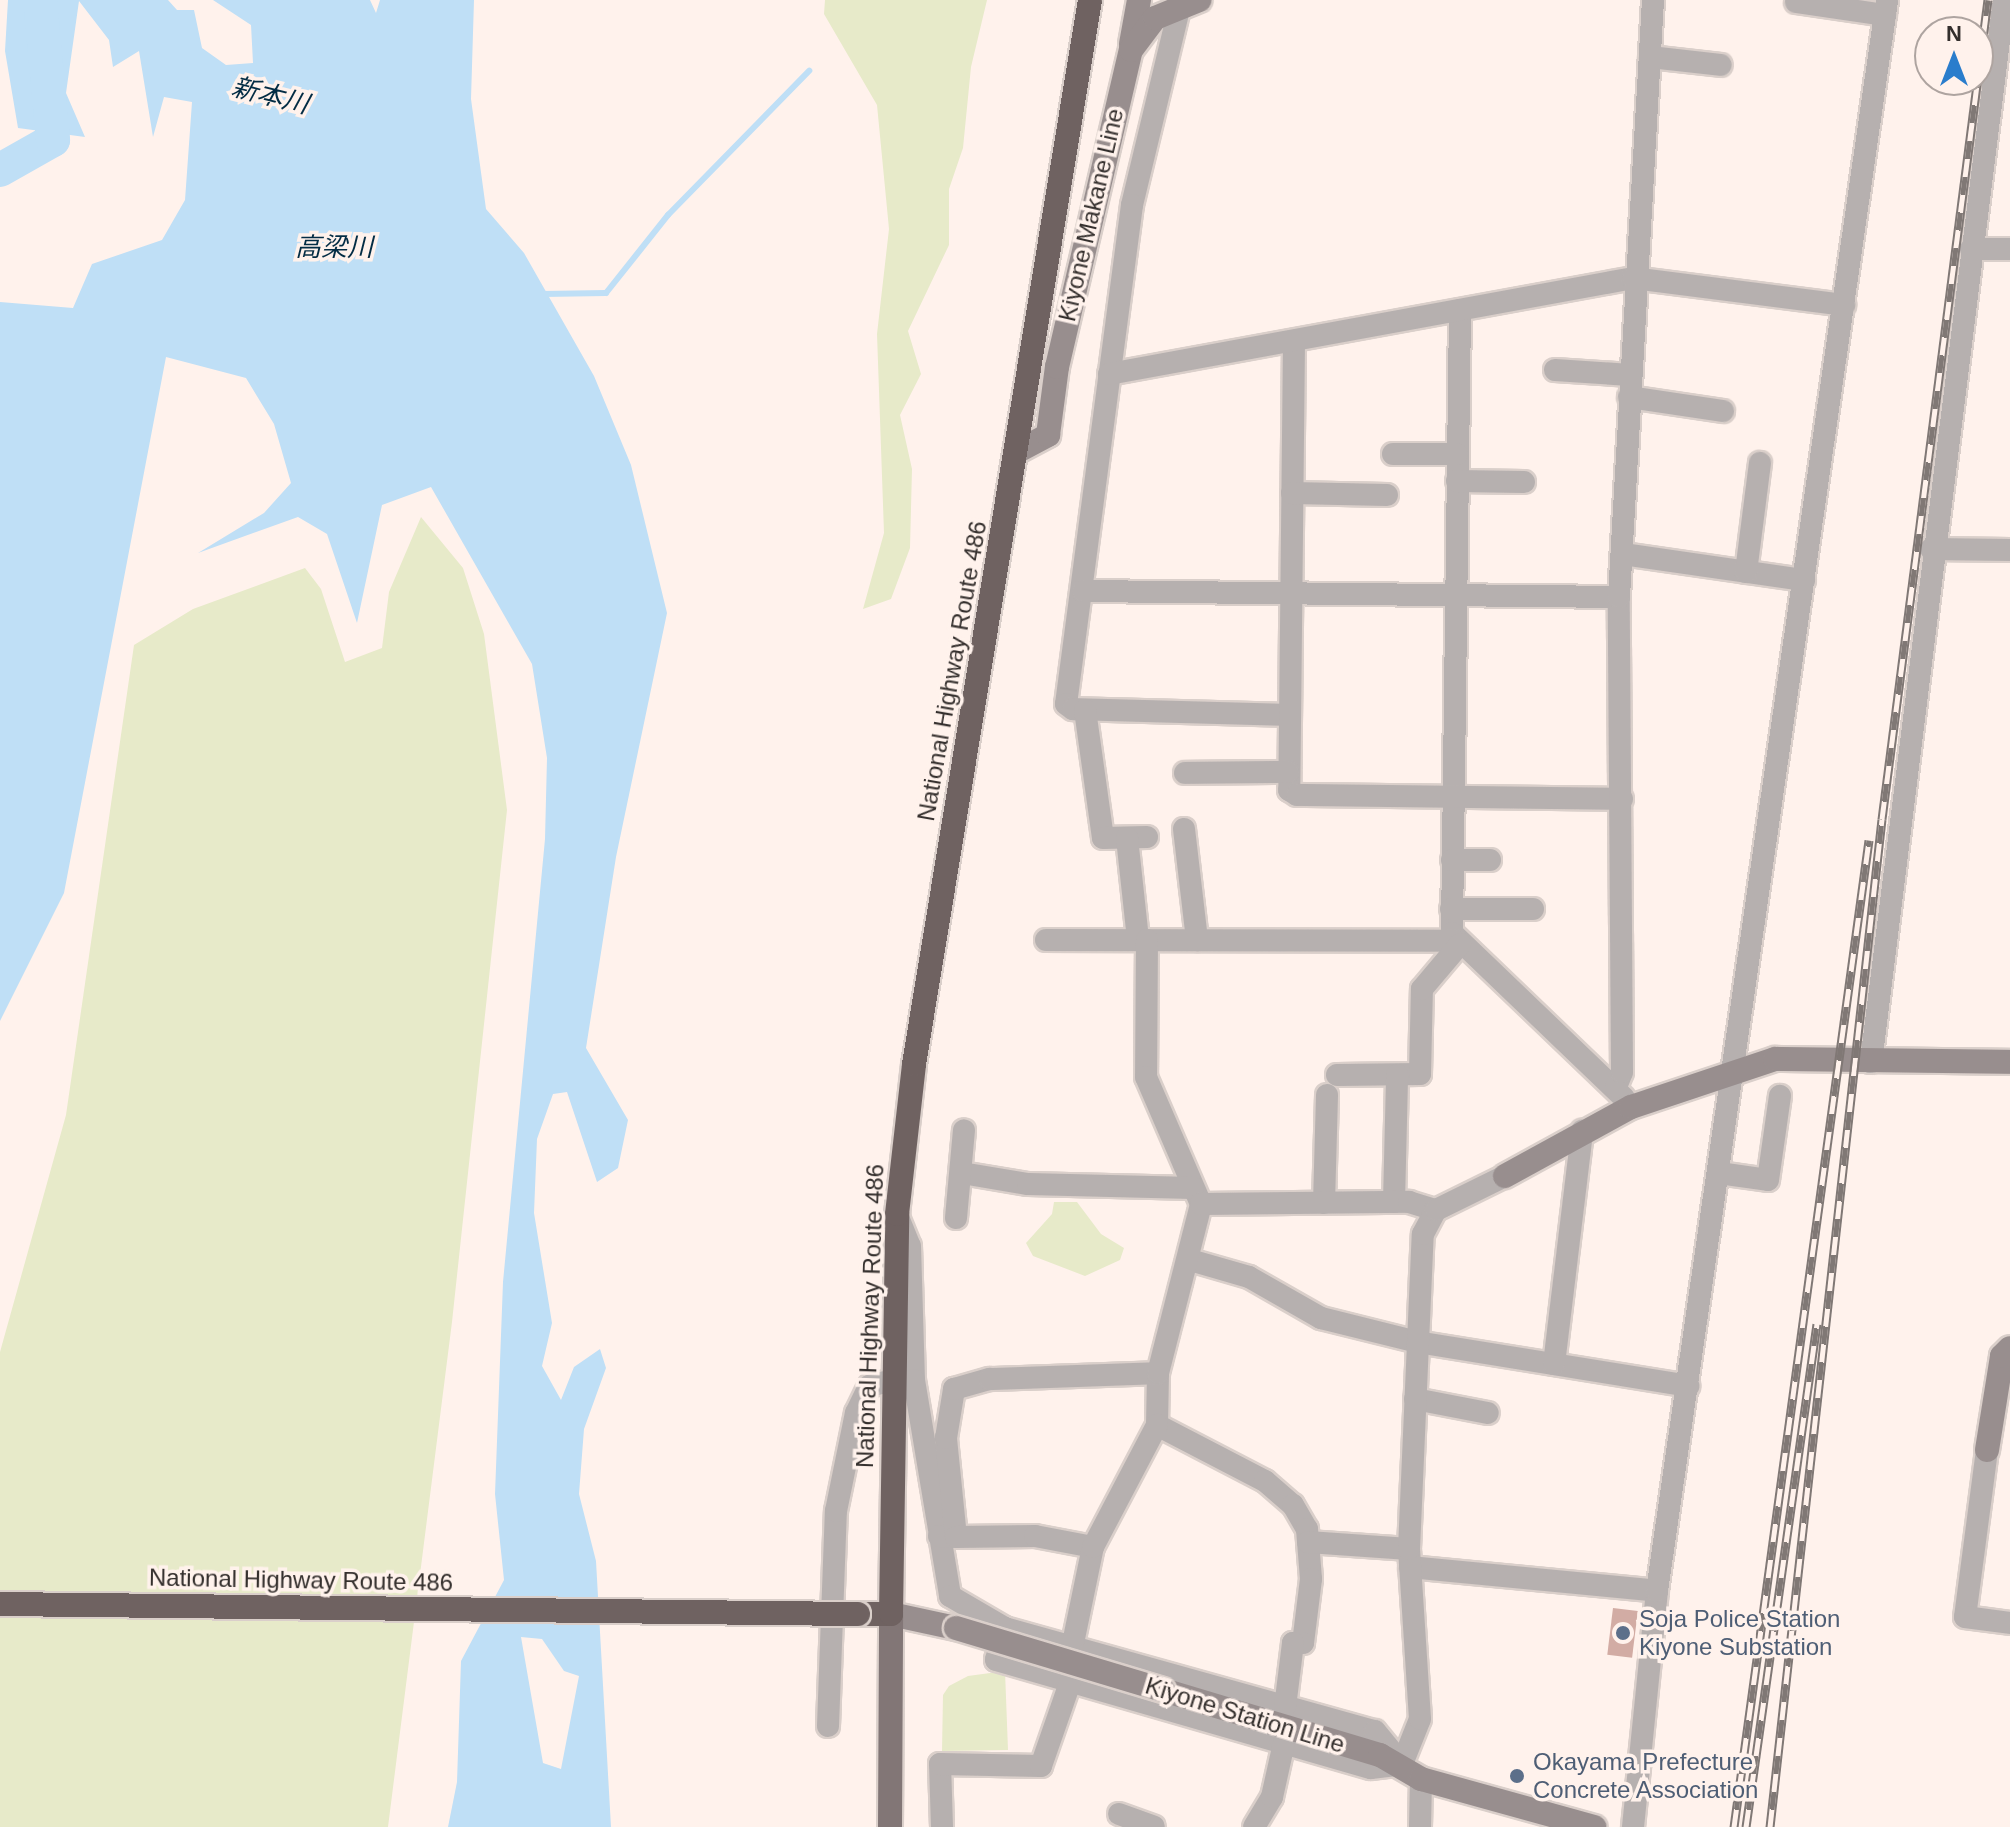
<!DOCTYPE html>
<html>
<head>
<meta charset="utf-8">
<style>
	body { margin:0 }
	#map { position:relative; width:2010px; height:1827px; overflow:hidden; background:#fff2ec; font-family:Helvetica,"Noto Sans JP",sans-serif }
	div>[style] { position:absolute }
	.green>* { inset:0; background:#e7eac9 }
	.water>* { inset:0; background:#bfdff6 }
	.stream>* { height:6px; margin:-3px; padding:0 3px; transform-origin:3px; border-radius:3px; background:#bfdff6 }
	.river>* { height:34px; margin:-17px; padding:0 17px; transform-origin:17px; border-radius:17px; background:#bfdff6 }
	.building>* { inset:0; background:#d2aca4; transform-origin:0 0 }
	.roads { filter:drop-shadow(2px 0 #dacfca) drop-shadow(-2px 0 #dacfca) drop-shadow(0 2px #dacfca) drop-shadow(0 -2px #dacfca) }
	.street>* { height:22px; margin:-11px; padding:0 11px; transform-origin:11px; border-radius:11px; background:#b6b0af }
	.secondary>* { height:24px; margin:-12px; padding:0 12px; transform-origin:12px; border-radius:12px; background:#988e8e }
	.primary>* { height:24px; margin:-12px; padding:0 12px; transform-origin:12px; border-radius:12px; background:#827676 }
	.highway>* { height:24px; margin:-12px; padding:0 12px; transform-origin:12px; border-radius:12px; background:#6f6261 }
	.rail>* { height:9px; margin-top:-4.5px; transform-origin:0; background:repeating-linear-gradient(90deg,#fff2ec 0 18px,#807875 0 36px); box-sizing:border-box; border-block:2px solid #807875 }
	.bridges { filter:drop-shadow(2px 0 #dacfca) drop-shadow(-2px 0 #dacfca) drop-shadow(0 2px #dacfca) drop-shadow(0 -2px #dacfca) }
	.secondary-bridge>* { height:24px; margin:-12px; padding:0 12px; transform-origin:12px; border-radius:12px; background:#988e8e }
	.highway-bridge>* { height:24px; margin:-12px; padding:0 12px; transform-origin:12px; border-radius:12px; background:#6f6261 }
	.dots>* { width:22px; height:22px; translate:-50% -50%; box-sizing:border-box; border:4px solid #fff2ec; border-radius:50% }
	span { translate:-50% -50%; white-space:nowrap; text-align:center; line-height:1.15; -webkit-text-stroke:7px #fff2ec; paint-order:stroke }
	.street-label { font-size:24px; color:#342f2d }
	.service-label { font-size:24px; color:#4e5e75 }
	.left { translate:0 -50%; text-align:left }
	.water-label { font-size:26px; color:#032c44; font-style:italic }
	.north { position:absolute; left:1914px; top:16px; width:80px; height:80px; box-sizing:border-box; background:#fff2ec; border:2px solid #aea4a0; border-radius:50%; rotate:0deg; font-size:22px; font-weight:700; line-height:32px; text-align:center; color:#342f2d }
	.north::after { content:''; display:block; margin:auto; width:28px; height:36px; background:#2a7dcc; clip-path:polygon(50% 0,100% 100%,50% 72%,0 100%) }
</style>
</head>
<body>
<div id="map">
	<div class="green">
		<i style="clip-path:polygon(825px 0,987px 0,971px 67px,963px 148px,949px 189px,949px 245px,908px 331px,921px 374px,900px 415px,912px 469px,910px 548px,891px 599px,863px 609px,884px 533px,877px 334px,889px 229px,877px 105px,824px 14px)"></i>
		<i style="clip-path:polygon(421px 517px,463px 568px,484px 634px,507px 810px,452px 1322px,388px 1827px,0 1827px,0 1352px,66px 1115px,134px 645px,193px 609px,305px 568px,321px 589px,345px 662px,382px 648px,389px 592px)"></i>
		<i style="clip-path:polygon(1054px 1202px,1077px 1202px,1101px 1234px,1124px 1248px,1120px 1260px,1085px 1276px,1033px 1256px,1026px 1243px,1052px 1214px)"></i>
		<i style="clip-path:polygon(1005px 1671px,1008px 1750px,942px 1751px,943px 1695px,949px 1686px,968px 1676px)"></i>
	</div>
	<div class="water">
		<i style="clip-path:polygon(evenodd,8px 0,168px 0,177px 10px,194px 10px,202px 48px,226px 65px,253px 63px,251px 25px,213px 0,370px 0,376px 13px,380px 0,474px 0,471px 99px,486px 209px,524px 253px,594px 376px,631px 465px,667px 613px,616px 857px,586px 1048px,628px 1120px,618px 1168px,597px 1182px,567px 1092px,553px 1094px,537px 1139px,534px 1213px,552px 1323px,542px 1366px,561px 1400px,574px 1367px,600px 1349px,606px 1368px,584px 1429px,579px 1494px,596px 1561px,611px 1827px,448px 1827px,457px 1782px,461px 1661px,504px 1580px,495px 1494px,503px 1282px,545px 839px,547px 758px,532px 664px,431px 487px,382px 505px,357px 623px,327px 534px,298px 517px,198px 553px,264px 513px,291px 483px,274px 424px,246px 378px,166px 357px,64px 893px,0 1021px,0 302px,73px 308px,92px 264px,162px 240px,185px 200px,192px 102px,164px 97px,153px 137px,139px 51px,113px 67px,109px 40px,79px 1px,66px 93px,85px 137px,18px 128px,5px 51px,8px 0,521px 1637px,542px 1639px,564px 1671px,579px 1676px,561px 1769px,543px 1763px,521px 1637px)"></i>
	</div>
	<div class="stream">
		<i style="left:543px;top:294px;width:63px;rotate:-0.9deg"></i>
		<i style="left:606px;top:293px;width:100px;rotate:-51.5deg"></i>
		<i style="left:668px;top:215px;width:202px;rotate:-45.6deg"></i>
	</div>
	<div class="river">
		<i style="left:0;top:170px;width:61px;rotate:-29.5deg"></i>
		<i style="left:53px;top:140px;width:141px;rotate:-95.3deg"></i>
	</div>
	<div class="building">
		<i style="left:1613px;top:1608px;width:25px;height:47px;rotate:7deg"></i>
	</div>
	<div class="roads">
		<div class="street">
			<i style="left:1796px;top:2px;width:90px;rotate:8.3deg"></i>
			<i style="left:1180px;top:5px;width:206px;rotate:103.5deg"></i>
			<i style="left:1132px;top:205px;width:503px;rotate:97.53deg"></i>
			<i style="left:1066px;top:704px;width:9px;rotate:36deg"></i>
			<i style="left:1073px;top:709px;width:216px;rotate:1.6deg"></i>
			<i style="left:1650px;top:57px;width:71px;rotate:6.4deg"></i>
			<i style="left:1971px;top:249px;width:39px"></i>
			<i style="left:1460px;top:310px;width:623px;rotate:90.74deg"></i>
			<i style="left:1452px;top:933px;width:238px;rotate:43.8deg"></i>
			<i style="left:1294px;top:341px;width:449px;rotate:90.6deg"></i>
			<i style="left:1289px;top:790px;width:9px;rotate:32deg"></i>
			<i style="left:1297px;top:795px;width:325px;rotate:0.7deg"></i>
			<i style="left:1555px;top:370px;width:75px;rotate:3.8deg"></i>
			<i style="left:1109px;top:374px;width:533px;rotate:-10.38deg"></i>
			<i style="left:1633px;top:278px;width:213px;rotate:7.3deg"></i>
			<i style="left:1629px;top:397px;width:95px;rotate:8.5deg"></i>
			<i style="left:1393px;top:454px;width:64px"></i>
			<i style="left:1457px;top:481px;width:67px;rotate:0.9deg"></i>
			<i style="left:1292px;top:493px;width:95px;rotate:1.2deg"></i>
			<i style="left:1931px;top:549px;width:79px;rotate:0.7deg"></i>
			<i style="left:1623px;top:554px;width:183px;rotate:8.2deg"></i>
			<i style="left:1746px;top:572px;width:110px;rotate:-82.7deg"></i>
			<i style="left:1083px;top:591px;width:536px;rotate:0.64deg"></i>
			<i style="left:1085px;top:710px;width:129px;rotate:82deg"></i>
			<i style="left:1103px;top:838px;width:44px;rotate:-1.3deg"></i>
			<i style="left:1185px;top:773px;width:103px;rotate:-0.6deg"></i>
			<i style="left:1184px;top:829px;width:112px;rotate:83.3deg"></i>
			<i style="left:1127px;top:838px;width:103px;rotate:83.8deg"></i>
			<i style="left:1452px;top:860px;width:38px"></i>
			<i style="left:1451px;top:909px;width:82px"></i>
			<i style="left:1046px;top:940px;width:410px;rotate:0.1deg"></i>
			<i style="left:1147px;top:940px;width:137px;rotate:90.4deg"></i>
			<i style="left:1146px;top:1077px;width:138px;rotate:66.6deg"></i>
			<i style="left:1871px;top:1062px;width:1070px;rotate:-82.86deg"></i>
			<i style="left:1337px;top:1075px;width:83px;rotate:-0.7deg"></i>
			<i style="left:1420px;top:1074px;width:85px;rotate:-88.7deg"></i>
			<i style="left:1422px;top:989px;width:59px;rotate:-49.8deg"></i>
			<i style="left:1616px;top:1087px;width:16px;rotate:-68deg"></i>
			<i style="left:1622px;top:1072px;width:475px;rotate:-90.4deg"></i>
			<i style="left:1619px;top:597px;width:598px;rotate:-86.74deg"></i>
			<i style="left:962px;top:1173px;width:67px;rotate:9.5deg"></i>
			<i style="left:1028px;top:1184px;width:165px;rotate:1.4deg"></i>
			<i style="left:1719px;top:1173px;width:49px;rotate:8.1deg"></i>
			<i style="left:1768px;top:1180px;width:85px;rotate:-81.9deg"></i>
			<i style="left:1394px;top:1202px;width:127px;rotate:-88.6deg"></i>
			<i style="left:1324px;top:1203px;width:108px;rotate:-88.4deg"></i>
			<i style="left:898px;top:1217px;width:31px;rotate:68deg"></i>
			<i style="left:910px;top:1246px;width:134px;rotate:88.3deg"></i>
			<i style="left:914px;top:1380px;width:219px;rotate:80.5deg"></i>
			<i style="left:950px;top:1596px;width:64px;rotate:30.2deg"></i>
			<i style="left:1005px;top:1628px;width:384px;rotate:15.6deg"></i>
			<i style="left:1375px;top:1731px;width:43px;rotate:50.7deg"></i>
			<i style="left:956px;top:1218px;width:88px;rotate:-84.8deg"></i>
			<i style="left:1190px;top:1260px;width:61px;rotate:16.1deg"></i>
			<i style="left:1249px;top:1277px;width:83px;rotate:29.7deg"></i>
			<i style="left:1321px;top:1318px;width:99px;rotate:14deg"></i>
			<i style="left:1417px;top:1342px;width:275px;rotate:9.2deg"></i>
			<i style="left:1554px;top:1364px;width:235px;rotate:-83.1deg"></i>
			<i style="left:1158px;top:1373px;width:52px;rotate:91.1deg"></i>
			<i style="left:1157px;top:1425px;width:122px;rotate:27.4deg"></i>
			<i style="left:1265px;top:1481px;width:37px;rotate:41deg"></i>
			<i style="left:1293px;top:1505px;width:28px;rotate:60deg"></i>
			<i style="left:1307px;top:1529px;width:50px;rotate:85.4deg"></i>
			<i style="left:1311px;top:1579px;width:64px;rotate:97.1deg"></i>
			<i style="left:1303px;top:1643px;width:10px;rotate:180deg"></i>
			<i style="left:1293px;top:1643px;width:64px;rotate:97.1deg"></i>
			<i style="left:1415px;top:1399px;width:74px;rotate:10.9deg"></i>
			<i style="left:1987px;top:1450px;width:168px;rotate:97.5deg"></i>
			<i style="left:1965px;top:1617px;width:45px;rotate:7.6deg"></i>
			<i style="left:939px;top:1536px;width:17px;rotate:3deg"></i>
			<i style="left:956px;top:1537px;width:100px;rotate:-95.8deg"></i>
			<i style="left:946px;top:1438px;width:50px;rotate:-80.7deg"></i>
			<i style="left:954px;top:1389px;width:37px;rotate:-16deg"></i>
			<i style="left:990px;top:1379px;width:168px;rotate:-2deg"></i>
			<i style="left:1158px;top:1373px;width:174px;rotate:-75.7deg"></i>
			<i style="left:1201px;top:1204px;width:208px;rotate:-0.6deg"></i>
			<i style="left:1409px;top:1202px;width:28px;rotate:17deg"></i>
			<i style="left:956px;top:1537px;width:79px;rotate:-0.7deg"></i>
			<i style="left:1035px;top:1536px;width:59px;rotate:10.7deg"></i>
			<i style="left:1308px;top:1542px;width:101px;rotate:4deg"></i>
			<i style="left:1410px;top:1567px;width:248px;rotate:5.5deg"></i>
			<i style="left:1005px;top:1628px;width:33px;rotate:106deg"></i>
			<i style="left:996px;top:1660px;width:390px;rotate:16.1deg"></i>
			<i style="left:1371px;top:1768px;width:31px;rotate:-7deg"></i>
			<i style="left:1072px;top:1648px;width:103px;rotate:-78.3deg"></i>
			<i style="left:1093px;top:1547px;width:138px;rotate:-62.3deg"></i>
			<i style="left:828px;top:1726px;width:215px;rotate:-87.9deg"></i>
			<i style="left:836px;top:1511px;width:100px;rotate:-78.5deg"></i>
			<i style="left:856px;top:1413px;width:30px;rotate:-64deg"></i>
			<i style="left:869px;top:1386px;width:25px;rotate:-14deg"></i>
			<i style="left:1402px;top:1764px;width:48px;rotate:-68.2deg"></i>
			<i style="left:1420px;top:1719px;width:170px;rotate:-93.7deg"></i>
			<i style="left:1409px;top:1549px;width:315px;rotate:-87.5deg"></i>
			<i style="left:1423px;top:1234px;width:27px;rotate:-62deg"></i>
			<i style="left:1436px;top:1210px;width:77px;rotate:-26.2deg"></i>
			<i style="left:1119px;top:1814px;width:37px;rotate:20deg"></i>
			<i style="left:942px;top:1827px;width:63px;rotate:-91.8deg"></i>
			<i style="left:940px;top:1764px;width:101px;rotate:1.1deg"></i>
			<i style="left:1041px;top:1766px;width:91px;rotate:-70.8deg"></i>
			<i style="left:1254px;top:1827px;width:35px;rotate:-59deg"></i>
			<i style="left:1272px;top:1797px;width:55px;rotate:-77.5deg"></i>
			<i style="left:1420px;top:1827px;width:48px;rotate:-88.8deg"></i>
			<i style="left:1633px;top:1827px;width:237px;rotate:-84.2deg"></i>
			<i style="left:1657px;top:1591px;width:1608px;rotate:-81.77deg"></i>
		</div>
		<div class="secondary">
			<i style="left:1131px;top:44px;width:45px;rotate:-79.7deg"></i>
			<i style="left:1020px;top:450px;width:32px;rotate:-28deg"></i>
			<i style="left:1048px;top:435px;width:69px;rotate:-82.5deg"></i>
			<i style="left:1057px;top:367px;width:326px;rotate:-76.9deg"></i>
			<i style="left:1131px;top:50px;width:40px;rotate:-53deg"></i>
			<i style="left:1155px;top:18px;width:48px;rotate:-22.2deg"></i>
			<i style="left:1505px;top:1176px;width:144px;rotate:-28.7deg"></i>
			<i style="left:1631px;top:1107px;width:152px;rotate:-18.4deg"></i>
			<i style="left:1775px;top:1059px;width:235px;rotate:0.7deg"></i>
			<i style="left:1987px;top:1450px;width:95px;rotate:-80.9deg"></i>
			<i style="left:2002px;top:1356px;width:11px;rotate:-45deg"></i>
			<i style="left:891px;top:1614px;width:66px;rotate:12.2deg"></i>
			<i style="left:1163px;top:1690px;width:227px;rotate:16.7deg"></i>
			<i style="left:1380px;top:1755px;width:48px;rotate:30.3deg"></i>
			<i style="left:1421px;top:1779px;width:180px;rotate:15.5deg"></i>
		</div>
		<div class="primary">
			<i style="left:890px;top:1827px;width:213px;rotate:-89.7deg"></i>
		</div>
		<div class="highway">
			<i style="left:858px;top:1614px;width:33px"></i>
			<i style="left:891px;top:1614px;width:400px;rotate:-89.1deg"></i>
			<i style="left:897px;top:1214px;width:151px;rotate:-83.5deg"></i>
			<i style="left:914px;top:1064px;width:1078px;rotate:-80.61deg"></i>
		</div>
	</div>
	<div class="rail">
		<i style="left:1734px;top:1827px;width:996px;rotate:-82.21deg"></i>
		<i style="left:1746px;top:1827px;width:508px;rotate:-81.97deg"></i>
		<i style="left:1770px;top:1827px;width:1014px;rotate:-83.66deg"></i>
		<i style="left:1882px;top:819px;width:826px;rotate:-82.63deg"></i>
	</div>
	<div class="bridges">
		<div class="secondary-bridge">
			<i style="left:956px;top:1628px;width:216px;rotate:16.7deg"></i>
		</div>
		<div class="highway-bridge">
			<i style="left:0;top:1604px;width:858px;rotate:0.67deg"></i>
		</div>
	</div>
	<div class="dots">
		<i style="left:1623px;top:1633px;background:#5c6f8a"></i>
		<i style="left:1517px;top:1776px;background:#5c6f8a"></i>
	</div>
	<div class="street-label">
		<span style="left:1091px;top:215px;rotate:-77deg">Kiyone Makane Line</span>
		<span style="left:952px;top:671px;rotate:-80deg">National Highway Route 486</span>
		<span style="left:870px;top:1316px;rotate:-88deg">National Highway Route 486</span>
		<span style="left:301px;top:1580px;rotate:1deg">National Highway Route 486</span>
		<span style="left:1245px;top:1715px;rotate:17deg">Kiyone Station Line</span>
	</div>
	<div class="service-label">
		<span class="left" style="left:1639px;top:1633px">Soja Police Station<br>Kiyone Substation</span>
		<span class="left" style="left:1533px;top:1776px">Okayama Prefecture<br>Concrete Association</span>
	</div>
	<div class="water-label">
		<span style="left:270px;top:96px;rotate:14deg">新本川</span>
		<span style="left:334px;top:248px">高梁川</span>
	</div>
	<div class="north">N</div>
</div>
</body>
</html>
